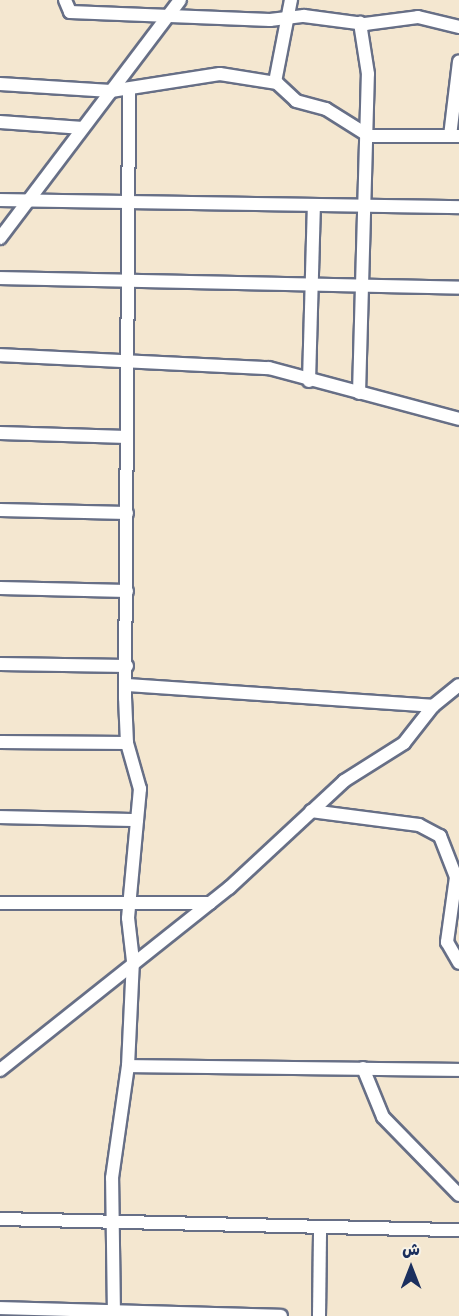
<!DOCTYPE html>
<html>
<head>
<meta charset="utf-8">
<style>
	body { margin:0 }
	#map { position:relative; width:459px; height:1316px; overflow:hidden; background:#f4e7d0; font-family:"Comic Neue","Playpen Sans Arabic",sans-serif }
	div>[style] { position:absolute }
	.roads { filter:drop-shadow(2px 0 #676f86) drop-shadow(-2px 0 #676f86) drop-shadow(0 2px #676f86) drop-shadow(0 -2px #676f86) }
	.minor>* { height:12px; margin:-6px; padding:0 6px; transform-origin:6px; border-radius:6px; background:#fff }
	span { translate:-50% -50%; white-space:nowrap; text-align:center; line-height:1.15; -webkit-text-stroke:5px #f7f3e8; paint-order:stroke }
	.north { position:absolute; left:381px; top:1238px; width:60px; height:60px; -webkit-text-stroke:4px #f7f3e8; paint-order:stroke; rotate:0deg; font-size:16px; font-weight:700; line-height:24px; text-align:center; color:#1b2f5e }
	.north::after { content:''; display:block; margin:auto; width:21px; height:27px; background:#1b2f5e; clip-path:polygon(50% 0,100% 100%,50% 72%,0 100%) }
</style>
</head>
<body>
<div id="map">
	<div class="roads">
		<div class="minor">
			<i style="left:65px;top:0;width:13px;rotate:67deg"></i>
			<i style="left:70px;top:12px;width:200px;rotate:2.3deg"></i>
			<i style="left:270px;top:20px;width:34px;rotate:-7deg"></i>
			<i style="left:304px;top:16px;width:62px;rotate:7.5deg"></i>
			<i style="left:365px;top:24px;width:53px;rotate:-7.5deg"></i>
			<i style="left:418px;top:17px;width:42px;rotate:13.7deg"></i>
			<i style="left:275px;top:82px;width:84px;rotate:-79deg"></i>
			<i style="left:0;top:84px;width:111px;rotate:3.6deg"></i>
			<i style="left:111px;top:91px;width:110px;rotate:-8.9deg"></i>
			<i style="left:220px;top:74px;width:58px;rotate:9deg"></i>
			<i style="left:277px;top:83px;width:26px;rotate:43deg"></i>
			<i style="left:296px;top:101px;width:31px;rotate:15deg"></i>
			<i style="left:326px;top:109px;width:51px;rotate:32.1deg"></i>
			<i style="left:369px;top:136px;width:90px"></i>
			<i style="left:0;top:122px;width:83px;rotate:4.1deg"></i>
			<i style="left:450px;top:136px;width:75px;rotate:-83.1deg"></i>
			<i style="left:0;top:200px;width:459px;rotate:0.9deg"></i>
			<i style="left:0;top:238px;width:298px;rotate:-52.9deg"></i>
			<i style="left:0;top:278px;width:459px;rotate:1.2deg"></i>
			<i style="left:0;top:355px;width:269px;rotate:2.8deg"></i>
			<i style="left:269px;top:368px;width:197px;rotate:15deg"></i>
			<i style="left:309px;top:381px;width:176px;rotate:-88.4deg"></i>
			<i style="left:359px;top:393px;width:319px;rotate:-88.4deg"></i>
			<i style="left:368px;top:74px;width:52px;rotate:-98.9deg"></i>
			<i style="left:0;top:433px;width:127px;rotate:1.8deg"></i>
			<i style="left:0;top:510px;width:127px;rotate:1.4deg"></i>
			<i style="left:0;top:588px;width:127px;rotate:1.4deg"></i>
			<i style="left:0;top:664px;width:127px;rotate:0.9deg"></i>
			<i style="left:126px;top:685px;width:308px;rotate:3.9deg"></i>
			<i style="left:0;top:742px;width:127px;rotate:0.5deg"></i>
			<i style="left:311px;top:811px;width:109px;rotate:7.4deg"></i>
			<i style="left:419px;top:825px;width:24px;rotate:28deg"></i>
			<i style="left:440px;top:836px;width:44px;rotate:68.7deg"></i>
			<i style="left:456px;top:877px;width:66px;rotate:97.9deg"></i>
			<i style="left:447px;top:942px;width:24px;rotate:60deg"></i>
			<i style="left:0;top:817px;width:137px;rotate:1.3deg"></i>
			<i style="left:0;top:903px;width:210px"></i>
			<i style="left:128px;top:1066px;width:331px;rotate:0.7deg"></i>
			<i style="left:363px;top:1068px;width:53px;rotate:67.8deg"></i>
			<i style="left:383px;top:1117px;width:109px;rotate:45.7deg"></i>
			<i style="left:0;top:1070px;width:293px;rotate:-38.5deg"></i>
			<i style="left:229px;top:888px;width:157px;rotate:-42.9deg"></i>
			<i style="left:344px;top:781px;width:71px;rotate:-32.3deg"></i>
			<i style="left:404px;top:743px;width:47px;rotate:-51.9deg"></i>
			<i style="left:433px;top:706px;width:33px;rotate:-39deg"></i>
			<i style="left:0;top:1219px;width:459px;rotate:1.4deg"></i>
			<i style="left:0;top:1308px;width:281px;rotate:1.6deg"></i>
			<i style="left:114px;top:1316px;width:138px;rotate:-90.8deg"></i>
			<i style="left:112px;top:1178px;width:113px;rotate:-81.9deg"></i>
			<i style="left:128px;top:1066px;width:105px;rotate:-87.3deg"></i>
			<i style="left:133px;top:961px;width:43px;rotate:-96.6deg"></i>
			<i style="left:128px;top:918px;width:130px;rotate:-84.7deg"></i>
			<i style="left:140px;top:789px;width:48px;rotate:-105.8deg"></i>
			<i style="left:127px;top:743px;width:45px;rotate:-92.5deg"></i>
			<i style="left:125px;top:698px;width:608px;rotate:-89.62deg"></i>
			<i style="left:319px;top:1316px;width:88px;rotate:-89.3deg"></i>
		</div>
	</div>
	<div class="north">ش</div>
</div>
</body>
</html>
